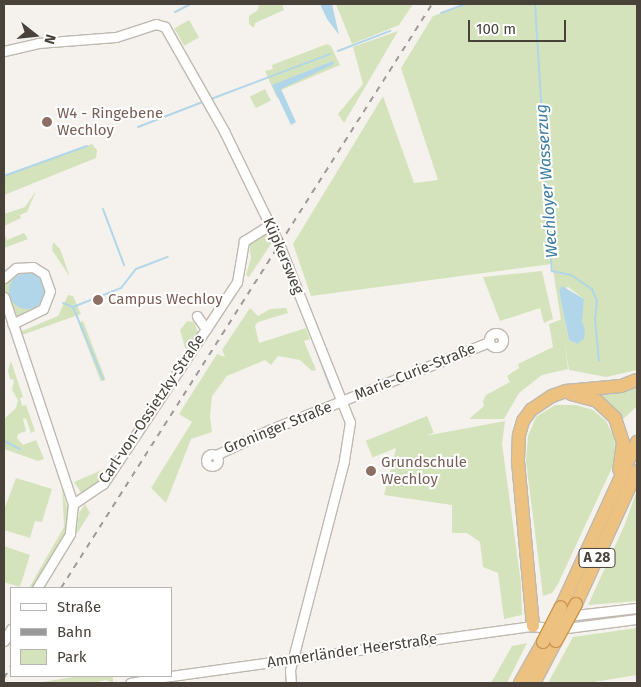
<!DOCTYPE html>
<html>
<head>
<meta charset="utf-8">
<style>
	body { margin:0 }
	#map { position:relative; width:641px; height:687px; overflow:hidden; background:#f5f2ed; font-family:"Fira Sans",sans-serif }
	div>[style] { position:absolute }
	.green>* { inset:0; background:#d4e3bb; transform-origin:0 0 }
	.water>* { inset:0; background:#b2d6e9 }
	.round { border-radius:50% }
	.stream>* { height:2px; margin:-1px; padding:0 1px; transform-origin:1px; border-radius:1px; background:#b2d6e9 }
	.roads { filter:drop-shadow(1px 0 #bfb9b0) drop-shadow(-1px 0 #bfb9b0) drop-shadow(0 1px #bfb9b0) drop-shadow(0 -1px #bfb9b0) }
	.minor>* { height:9px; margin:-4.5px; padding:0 4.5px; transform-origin:4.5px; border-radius:4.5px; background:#fff }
	.minor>.ring { margin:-4.5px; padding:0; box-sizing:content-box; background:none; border:9px solid #fff; border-radius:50% }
	.highway>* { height:12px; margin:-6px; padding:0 6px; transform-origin:6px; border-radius:6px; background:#edc180 }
	.rail>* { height:2px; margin-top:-1px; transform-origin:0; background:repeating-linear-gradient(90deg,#9a9a9a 0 6px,transparent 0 12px) }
	.bridges { filter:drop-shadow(1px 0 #cc9650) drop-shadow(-1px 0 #cc9650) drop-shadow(0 1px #cc9650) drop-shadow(0 -1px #cc9650) }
	.highway-bridge>* { height:12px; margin:-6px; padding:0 6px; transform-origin:6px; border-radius:6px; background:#edc180 }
	.dots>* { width:14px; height:14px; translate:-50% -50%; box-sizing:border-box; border:2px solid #fff; border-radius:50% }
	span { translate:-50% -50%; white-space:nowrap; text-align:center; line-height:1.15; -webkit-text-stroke:4px #fff; paint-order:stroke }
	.shield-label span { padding:1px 4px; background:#fff; border:1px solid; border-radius:4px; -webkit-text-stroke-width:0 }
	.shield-label { font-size:14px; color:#49423b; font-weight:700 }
	.education-label { font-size:15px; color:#785e54 }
	.left { translate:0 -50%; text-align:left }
	.street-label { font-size:15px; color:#49423b }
	.water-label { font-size:16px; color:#3e7da0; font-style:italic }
	.frame { position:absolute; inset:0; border:5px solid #49423b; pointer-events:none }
	.legend { position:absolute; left:10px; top:587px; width:162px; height:90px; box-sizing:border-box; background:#fff; border:1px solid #b6b3b1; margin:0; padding:6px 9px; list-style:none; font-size:15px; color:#49423b }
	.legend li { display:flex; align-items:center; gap:10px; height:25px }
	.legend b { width:25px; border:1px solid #b6b3b1 }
	.north { position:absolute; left:10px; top:10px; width:50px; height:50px; -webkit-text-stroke:4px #fff; paint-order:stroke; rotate:106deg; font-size:14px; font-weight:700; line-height:20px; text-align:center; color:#49423b }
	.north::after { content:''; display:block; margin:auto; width:18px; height:22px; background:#49423b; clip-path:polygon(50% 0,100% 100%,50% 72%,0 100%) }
	.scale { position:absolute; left:468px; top:20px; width:98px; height:22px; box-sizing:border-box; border:2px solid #49423b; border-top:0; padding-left:6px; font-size:15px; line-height:18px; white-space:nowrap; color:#49423b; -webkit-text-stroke:4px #fff; paint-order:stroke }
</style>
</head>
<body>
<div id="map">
	<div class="green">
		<i style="clip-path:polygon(259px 4px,282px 4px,284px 10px,255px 23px,254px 28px,249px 24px,249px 16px,258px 10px)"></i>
		<i style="clip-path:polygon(336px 4px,413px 4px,399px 25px,352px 44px)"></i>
		<i style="clip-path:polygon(evenodd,469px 4px,637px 4px,637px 370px,606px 377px,569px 370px,552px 264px,311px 296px,293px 244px,383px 96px,414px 183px,438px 180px,401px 68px,433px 16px,469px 4px,568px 287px,584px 299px,577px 344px,569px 340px,559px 291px,568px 287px)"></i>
		<i style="left:189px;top:20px;width:20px;height:17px;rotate:60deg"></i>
		<i style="clip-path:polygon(398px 31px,344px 123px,338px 114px,363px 84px,353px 47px)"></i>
		<i style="clip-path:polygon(327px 44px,331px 46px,340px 65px,281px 90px,283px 95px,277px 98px,265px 71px,273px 69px,272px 65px)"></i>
		<i style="left:265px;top:89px;width:13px;height:17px;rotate:63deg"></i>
		<i style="clip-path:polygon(92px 144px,97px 150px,96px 158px,4px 195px,4px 175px)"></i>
		<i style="clip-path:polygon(36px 191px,27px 212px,20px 215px,21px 218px,4px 226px,4px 214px,25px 207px)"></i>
		<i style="clip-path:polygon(4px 233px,7px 240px,24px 233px,28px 239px,4px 248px)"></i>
		<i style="clip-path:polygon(264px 233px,273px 241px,249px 277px,246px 275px,251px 258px,249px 242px)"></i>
		<i style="clip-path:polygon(53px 242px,60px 249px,70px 277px,52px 250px)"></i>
		<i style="clip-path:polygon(16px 268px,44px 274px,43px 309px,12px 324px,4px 297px,4px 278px)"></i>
		<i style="clip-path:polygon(542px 271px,553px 319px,544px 323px,540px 308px,500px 321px,483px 277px)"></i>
		<i style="clip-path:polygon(68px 295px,73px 296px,81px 314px,22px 335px,22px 331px,58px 316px)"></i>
		<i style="clip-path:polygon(250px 308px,258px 316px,270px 309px,286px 308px,288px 313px,258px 322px,255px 326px,259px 343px,306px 328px,310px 339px,304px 341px,316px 370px,312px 371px,300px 360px,278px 356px,271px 365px,265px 360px,227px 376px,212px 396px,210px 416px,212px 432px,191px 439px,166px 503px,151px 488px,192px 422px,179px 414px,217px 354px,225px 357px,222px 350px)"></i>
		<i style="clip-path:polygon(562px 319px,568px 369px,542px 375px,519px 393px,504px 419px,469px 419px,484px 406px,483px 401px,486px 395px,510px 382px,507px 376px,519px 368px,518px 364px,553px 347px,549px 324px)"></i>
		<i style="left:83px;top:321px;width:63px;height:5px;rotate:69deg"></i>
		<i style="clip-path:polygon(187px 321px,194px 322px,198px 332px,186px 351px,180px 330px)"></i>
		<i style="clip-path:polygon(11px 361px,23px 397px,20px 398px,22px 406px,26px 405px,35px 431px,31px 433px,26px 418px,23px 419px,26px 431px,18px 434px,17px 438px,23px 445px,36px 440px,44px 459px,38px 461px,4px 449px,4px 419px,16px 408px,18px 400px,12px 390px,14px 380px,10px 379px,8px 371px)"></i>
		<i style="clip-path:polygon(637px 385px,637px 406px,621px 421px,599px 398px,602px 393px)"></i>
		<i style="clip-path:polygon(555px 405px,576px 405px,593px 410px,606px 421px,614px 437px,616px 459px,558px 584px,552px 593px,543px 596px,526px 461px,528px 436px,536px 417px)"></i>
		<i style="left:427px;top:416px;width:18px;height:66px;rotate:68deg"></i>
		<i style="clip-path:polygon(505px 421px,502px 444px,521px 583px,522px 615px,504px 619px,498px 573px,483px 567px,480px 542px,467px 533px,452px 533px,452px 505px,384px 495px,398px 441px)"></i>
		<i style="clip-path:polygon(102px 470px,106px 474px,101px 481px,82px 494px,74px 482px)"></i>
		<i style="clip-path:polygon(16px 478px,52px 489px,42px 522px,35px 521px,30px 538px,4px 530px,4px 510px)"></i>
		<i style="clip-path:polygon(62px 485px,68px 513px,65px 535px,34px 588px,29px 588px,64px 527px)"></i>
		<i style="clip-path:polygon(637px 490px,637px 601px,588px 605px,625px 524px)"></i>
		<i style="clip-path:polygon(85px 504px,90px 513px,76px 535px,79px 513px)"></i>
		<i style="clip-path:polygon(4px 546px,30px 555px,20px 587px,4px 582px)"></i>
		<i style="clip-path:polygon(637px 628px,637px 675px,587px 683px,548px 683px,573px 637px)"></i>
		<i style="clip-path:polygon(527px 643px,507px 683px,491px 683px,512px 646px)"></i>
		<i style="clip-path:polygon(79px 676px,113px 676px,113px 683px,106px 680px,92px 683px,37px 683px)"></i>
	</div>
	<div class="water">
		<i style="clip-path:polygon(320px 4px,332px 4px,339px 35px,327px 19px)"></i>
		<i style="clip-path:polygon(333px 61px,334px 64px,281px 89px,296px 122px,291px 125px,272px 85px)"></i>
		<i class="round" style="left:9px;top:273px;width:36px;height:36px"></i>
		<i style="clip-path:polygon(562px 286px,584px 299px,582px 321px,585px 330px,584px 339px,577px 344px,569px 340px,559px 291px)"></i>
	</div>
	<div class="stream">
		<i style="left:535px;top:4px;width:268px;rotate:86.4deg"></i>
		<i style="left:552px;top:271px;width:19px;rotate:12deg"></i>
		<i style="left:571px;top:275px;width:25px;rotate:34deg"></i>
		<i style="left:592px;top:289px;width:13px;rotate:67deg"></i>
		<i style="left:597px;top:301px;width:18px;rotate:96deg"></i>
		<i style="left:595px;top:319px;width:42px;rotate:84.6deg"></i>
		<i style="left:175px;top:12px;width:18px;rotate:-27deg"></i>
		<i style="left:441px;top:13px;width:27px;rotate:-20deg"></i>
		<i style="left:338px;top:51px;width:56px;rotate:-21deg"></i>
		<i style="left:211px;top:99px;width:127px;rotate:-20.7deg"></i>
		<i style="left:138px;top:127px;width:72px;rotate:-21.2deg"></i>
		<i style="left:4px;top:176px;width:88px;rotate:-19.9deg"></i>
		<i style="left:103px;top:209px;width:60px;rotate:69.4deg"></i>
		<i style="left:63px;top:303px;width:11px;rotate:22deg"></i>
		<i style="left:73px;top:307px;width:78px;rotate:67.4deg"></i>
		<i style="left:73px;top:307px;width:52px;rotate:-21.6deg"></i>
		<i style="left:121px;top:288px;width:24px;rotate:-52deg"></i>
		<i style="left:136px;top:269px;width:34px;rotate:-21deg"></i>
		<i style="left:312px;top:338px;width:54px;rotate:69.6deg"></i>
		<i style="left:4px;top:441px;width:18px;rotate:27deg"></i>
	</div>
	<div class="roads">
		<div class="minor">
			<i style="left:4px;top:51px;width:35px;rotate:-13deg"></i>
			<i style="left:38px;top:43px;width:78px;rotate:-4.4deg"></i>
			<i style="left:116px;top:37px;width:42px;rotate:-18deg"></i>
			<i style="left:156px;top:24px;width:9px;rotate:18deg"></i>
			<i style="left:165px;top:27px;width:120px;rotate:60.4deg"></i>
			<i style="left:224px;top:131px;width:126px;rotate:64deg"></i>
			<i style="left:279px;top:244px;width:192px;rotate:68.3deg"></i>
			<i style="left:350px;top:422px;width:39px;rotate:99deg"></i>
			<i style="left:344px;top:461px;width:216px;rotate:104.5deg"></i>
			<i style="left:290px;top:670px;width:13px;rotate:86deg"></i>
			<i style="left:4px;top:278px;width:16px;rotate:-40deg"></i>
			<i style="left:16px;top:268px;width:17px;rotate:-3deg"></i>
			<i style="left:33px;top:267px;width:13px;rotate:32deg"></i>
			<i style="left:44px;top:274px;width:18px;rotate:71deg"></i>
			<i style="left:50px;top:291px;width:19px;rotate:111deg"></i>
			<i style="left:43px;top:309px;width:34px;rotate:154deg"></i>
			<i style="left:4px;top:297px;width:218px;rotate:71.6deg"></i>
			<i style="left:73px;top:504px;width:30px;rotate:96deg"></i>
			<i style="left:70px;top:534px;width:63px;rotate:121.4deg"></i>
			<i style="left:206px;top:329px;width:56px;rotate:-56.6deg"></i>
			<i style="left:237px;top:282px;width:42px;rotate:-80.3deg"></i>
			<i style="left:244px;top:241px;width:31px;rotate:-32deg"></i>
			<i class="ring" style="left:489px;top:333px;width:5px;height:5px"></i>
			<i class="ring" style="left:206px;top:454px;width:3px;height:3px"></i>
			<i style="left:216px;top:455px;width:59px;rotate:-25.3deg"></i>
			<i style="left:269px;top:430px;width:237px;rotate:-21.8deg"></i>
			<i style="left:73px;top:504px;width:36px;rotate:-34deg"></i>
			<i style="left:103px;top:484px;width:186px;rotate:-56.4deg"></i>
			<i style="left:206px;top:329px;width:16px;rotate:-125deg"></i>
			<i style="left:567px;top:616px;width:70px;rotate:-6.5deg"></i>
			<i style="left:4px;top:641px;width:14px;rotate:-60deg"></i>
			<i style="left:171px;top:676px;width:365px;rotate:-7.9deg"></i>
			<i style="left:533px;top:626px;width:26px;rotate:7deg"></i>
			<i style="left:559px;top:629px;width:79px;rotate:-7.3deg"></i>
			<i style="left:130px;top:683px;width:40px;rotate:-10deg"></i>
		</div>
		<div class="highway">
			<i style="left:571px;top:394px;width:27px;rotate:15deg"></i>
			<i style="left:597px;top:401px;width:25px;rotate:43deg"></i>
			<i style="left:615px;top:418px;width:26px;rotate:72deg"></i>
			<i style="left:623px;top:443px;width:27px;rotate:98deg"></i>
			<i style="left:576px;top:604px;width:146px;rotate:-65.4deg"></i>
			<i style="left:561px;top:607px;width:182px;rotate:-65.3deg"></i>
			<i style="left:533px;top:626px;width:167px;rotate:-95.2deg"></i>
			<i style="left:518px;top:460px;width:25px;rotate:-88deg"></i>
			<i style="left:519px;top:435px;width:15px;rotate:-74deg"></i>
			<i style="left:523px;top:421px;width:14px;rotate:-54deg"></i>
			<i style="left:531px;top:410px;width:25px;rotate:-34deg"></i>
			<i style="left:552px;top:396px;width:15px;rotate:-20deg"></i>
			<i style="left:566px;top:391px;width:55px;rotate:-5.2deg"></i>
			<i style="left:621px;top:386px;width:17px;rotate:-21deg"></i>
			<i style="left:520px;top:683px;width:47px;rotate:-60.7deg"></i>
			<i style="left:534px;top:683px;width:47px;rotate:-62.4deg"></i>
		</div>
	</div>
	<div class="rail">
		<i style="left:61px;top:588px;width:692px;rotate:-57.57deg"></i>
		<i style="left:4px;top:678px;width:14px;rotate:-60deg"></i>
	</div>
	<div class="bridges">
		<div class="highway-bridge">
			<i style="left:556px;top:641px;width:42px;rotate:-61.6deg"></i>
			<i style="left:543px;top:642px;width:39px;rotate:-63deg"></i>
		</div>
	</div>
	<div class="dots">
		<i style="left:47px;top:122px;background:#8d6e63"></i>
		<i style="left:98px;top:300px;background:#8d6e63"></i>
		<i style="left:371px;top:471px;background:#8d6e63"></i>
	</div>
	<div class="shield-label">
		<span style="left:597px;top:558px">A 28</span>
	</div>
	<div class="education-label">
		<span class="left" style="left:57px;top:122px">W4 - Ringebene<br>Wechloy</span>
		<span class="left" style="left:108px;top:300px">Campus Wechloy</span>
		<span class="left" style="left:381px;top:471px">Grundschule<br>Wechloy</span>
	</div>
	<div class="street-label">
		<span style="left:283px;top:256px;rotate:67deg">Küpkersweg</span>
		<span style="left:415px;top:372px;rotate:-22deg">Marie-Curie-Straße</span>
		<span style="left:152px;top:409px;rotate:-56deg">Carl-von-Ossietzky-Straße</span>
		<span style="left:278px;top:428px;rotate:-22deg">Groninger Straße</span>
		<span style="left:352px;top:651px;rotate:-8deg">Ammerländer Heerstraße</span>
	</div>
	<div class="water-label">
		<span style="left:547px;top:181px;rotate:-94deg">Wechloyer Wasserzug</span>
	</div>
	<div class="frame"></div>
	<ul class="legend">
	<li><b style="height:6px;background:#fff"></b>Straße</li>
	<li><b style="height:6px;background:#9a9a9a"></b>Bahn</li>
	<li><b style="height:14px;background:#d4e3bb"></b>Park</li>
	</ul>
	<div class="north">N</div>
	<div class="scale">100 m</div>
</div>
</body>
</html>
